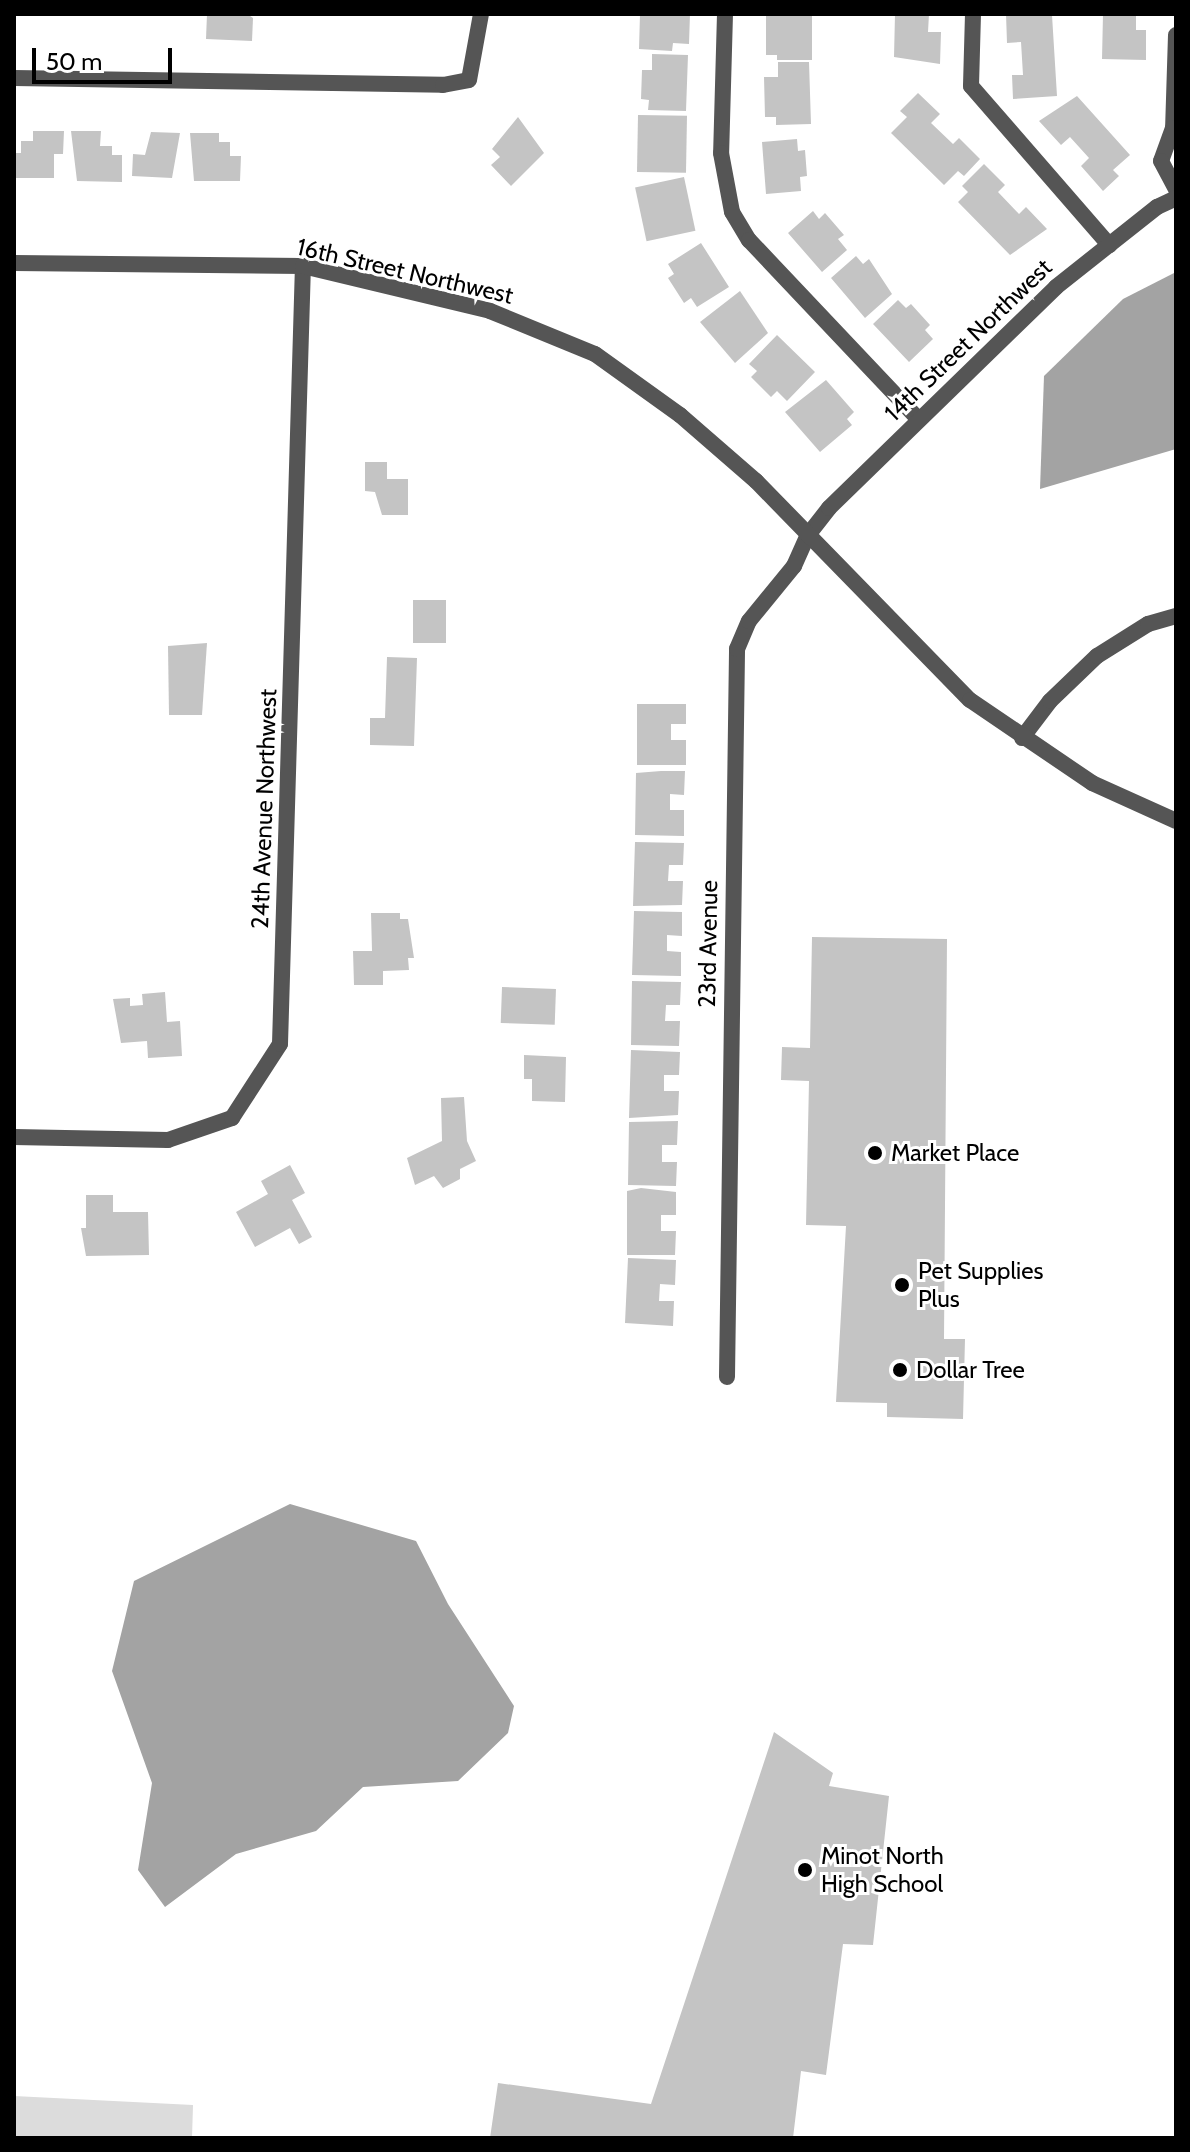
<!DOCTYPE html>
<html>
<head>
<meta charset="utf-8">
<style>
	body { margin:0 }
	#map { position:relative; width:1190px; height:2152px; overflow:hidden; background:#fff; font-family:Cabin,sans-serif }
	div>[style] { position:absolute }
	.green>* { inset:0; background:#dcdcdc }
	.water>* { inset:0; background:#a3a3a3 }
	.building>* { inset:0; background:#c4c4c4; transform-origin:0 0 }
	.minor>* { height:16px; margin:-8px; padding:0 8px; transform-origin:8px; border-radius:8px; background:#555 }
	.tertiary>* { height:16px; margin:-8px; padding:0 8px; transform-origin:8px; border-radius:8px; background:#555 }
	.dots>* { width:22px; height:22px; translate:-50% -50%; box-sizing:border-box; border:4px solid #fff; border-radius:50% }
	span { translate:-50% -50%; white-space:nowrap; text-align:center; line-height:1.15; -webkit-text-stroke:6px #fff; paint-order:stroke }
	.street-label { font-size:24px; color:#000 }
	.poi-label { font-size:24px; color:#000 }
	.left { translate:0 -50%; text-align:left }
	.frame { position:absolute; inset:0; border:16px solid #000; pointer-events:none }
	.scale { position:absolute; left:32px; top:48px; width:140px; height:36px; box-sizing:border-box; border:4px solid #000; border-top:0; padding-left:10px; font-size:24px; line-height:28px; white-space:nowrap; color:#000; -webkit-text-stroke:6px #fff; paint-order:stroke }
</style>
</head>
<body>
<div id="map">
	<div class="green">
		<i style="clip-path:polygon(14px 2096px,193px 2105px,192px 2138px,14px 2138px)"></i>
	</div>
	<div class="water">
		<i style="clip-path:polygon(1176px 272px,1176px 449px,1040px 489px,1044px 376px,1123px 299px)"></i>
		<i style="clip-path:polygon(290px 1504px,416px 1541px,448px 1604px,514px 1706px,508px 1733px,458px 1781px,363px 1787px,316px 1831px,236px 1854px,165px 1907px,138px 1870px,152px 1783px,112px 1671px,134px 1581px)"></i>
	</div>
	<div class="building">
		<i style="clip-path:polygon(207px 14px,247px 14px,253px 18px,252px 41px,206px 39px)"></i>
		<i style="clip-path:polygon(640px 14px,690px 14px,689px 44px,673px 43px,672px 51px,639px 49px)"></i>
		<i style="clip-path:polygon(766px 14px,812px 14px,812px 60px,777px 60px,777px 55px,766px 55px)"></i>
		<i style="clip-path:polygon(895px 14px,929px 14px,928px 32px,941px 32px,940px 64px,894px 57px)"></i>
		<i style="clip-path:polygon(1006px 14px,1052px 15px,1057px 96px,1013px 99px,1012px 75px,1023px 75px,1021px 42px,1007px 43px)"></i>
		<i style="clip-path:polygon(1103px 14px,1136px 14px,1136px 30px,1146px 30px,1146px 60px,1102px 59px)"></i>
		<i style="clip-path:polygon(652px 54px,688px 55px,686px 111px,648px 110px,649px 100px,641px 99px,642px 70px,652px 70px)"></i>
		<i style="clip-path:polygon(778px 62px,809px 62px,811px 124px,776px 125px,776px 117px,765px 117px,764px 77px,778px 77px)"></i>
		<i style="clip-path:polygon(918px 93px,940px 114px,931px 123px,953px 144px,959px 138px,980px 159px,964px 176px,958px 171px,944px 185px,891px 133px,907px 117px,900px 111px)"></i>
		<i style="clip-path:polygon(1077px 96px,1130px 155px,1113px 170px,1119px 176px,1103px 191px,1081px 166px,1089px 158px,1070px 137px,1061px 145px,1039px 121px)"></i>
		<i style="left:638px;top:115px;width:49px;height:57px;rotate:1deg"></i>
		<i style="clip-path:polygon(518px 117px,544px 153px,511px 186px,491px 165px,500px 157px,492px 149px)"></i>
		<i style="clip-path:polygon(33px 131px,64px 131px,63px 154px,54px 154px,54px 178px,14px 178px,14px 153px,21px 153px,21px 141px,33px 141px)"></i>
		<i style="clip-path:polygon(71px 131px,101px 131px,100px 146px,112px 146px,112px 155px,122px 155px,122px 182px,77px 181px)"></i>
		<i style="clip-path:polygon(151px 132px,180px 133px,172px 178px,132px 176px,133px 154px,145px 155px)"></i>
		<i style="clip-path:polygon(190px 133px,219px 133px,219px 142px,230px 142px,230px 156px,241px 156px,240px 181px,194px 181px)"></i>
		<i style="clip-path:polygon(797px 139px,798px 151px,805px 150px,807px 176px,800px 177px,801px 191px,766px 194px,762px 142px)"></i>
		<i style="clip-path:polygon(984px 164px,1005px 185px,998px 192px,1019px 214px,1026px 207px,1047px 229px,1010px 255px,958px 202px,968px 192px,962px 186px)"></i>
		<i style="left:684px;top:177px;width:55px;height:50px;rotate:78deg"></i>
		<i style="clip-path:polygon(813px 211px,819px 219px,825px 213px,844px 235px,838px 239px,847px 250px,822px 272px,788px 233px)"></i>
		<i style="clip-path:polygon(701px 243px,729px 287px,697px 307px,691px 298px,684px 303px,668px 278px,674px 274px,668px 264px)"></i>
		<i style="clip-path:polygon(856px 256px,863px 264px,869px 259px,892px 294px,865px 318px,831px 278px)"></i>
		<i style="clip-path:polygon(740px 291px,768px 333px,735px 363px,700px 322px)"></i>
		<i style="clip-path:polygon(898px 300px,906px 308px,911px 304px,930px 325px,925px 330px,933px 339px,909px 362px,873px 324px)"></i>
		<i style="clip-path:polygon(777px 335px,815px 372px,787px 401px,777px 391px,771px 397px,751px 377px,757px 371px,749px 364px)"></i>
		<i style="clip-path:polygon(826px 380px,854px 412px,847px 419px,852px 425px,820px 452px,785px 412px)"></i>
		<i style="clip-path:polygon(365px 462px,387px 462px,387px 479px,408px 479px,408px 515px,382px 515px,375px 492px,365px 491px)"></i>
		<i style="left:413px;top:600px;width:33px;height:43px"></i>
		<i style="clip-path:polygon(207px 643px,202px 715px,169px 715px,168px 646px)"></i>
		<i style="clip-path:polygon(387px 657px,417px 658px,414px 746px,370px 745px,370px 718px,385px 718px)"></i>
		<i style="clip-path:polygon(637px 704px,686px 704px,686px 724px,671px 724px,671px 740px,686px 740px,686px 765px,637px 765px)"></i>
		<i style="clip-path:polygon(661px 771px,685px 771px,684px 795px,670px 794px,670px 810px,684px 810px,684px 836px,635px 835px,636px 773px)"></i>
		<i style="clip-path:polygon(635px 842px,684px 843px,683px 865px,669px 865px,668px 881px,683px 881px,682px 905px,633px 906px)"></i>
		<i style="clip-path:polygon(634px 911px,682px 912px,682px 936px,667px 935px,667px 951px,681px 952px,681px 976px,632px 975px)"></i>
		<i style="clip-path:polygon(371px 913px,400px 913px,400px 919px,408px 919px,414px 958px,408px 958px,409px 970px,383px 971px,383px 985px,354px 985px,353px 951px,372px 951px)"></i>
		<i style="clip-path:polygon(812px 937px,947px 939px,944px 1339px,965px 1339px,963px 1419px,887px 1417px,887px 1403px,836px 1402px,846px 1226px,806px 1225px,809px 1081px,781px 1080px,782px 1047px,810px 1048px)"></i>
		<i style="clip-path:polygon(632px 981px,681px 982px,680px 1005px,666px 1005px,665px 1021px,680px 1021px,679px 1046px,631px 1045px)"></i>
		<i style="left:502px;top:987px;width:54px;height:36px;rotate:2deg"></i>
		<i style="clip-path:polygon(165px 992px,167px 1022px,180px 1021px,182px 1056px,148px 1058px,147px 1041px,121px 1043px,113px 999px,130px 998px,130px 1006px,143px 1005px,142px 994px)"></i>
		<i style="clip-path:polygon(631px 1050px,680px 1052px,679px 1075px,664px 1075px,664px 1091px,679px 1091px,678px 1115px,629px 1118px)"></i>
		<i style="clip-path:polygon(524px 1055px,566px 1057px,565px 1102px,532px 1101px,532px 1079px,524px 1079px)"></i>
		<i style="clip-path:polygon(464px 1097px,467px 1141px,476px 1161px,460px 1169px,460px 1179px,443px 1188px,434px 1176px,415px 1185px,407px 1158px,442px 1141px,441px 1098px)"></i>
		<i style="clip-path:polygon(678px 1121px,677px 1145px,662px 1145px,662px 1162px,677px 1162px,676px 1186px,628px 1185px,629px 1122px)"></i>
		<i style="clip-path:polygon(290px 1165px,305px 1193px,292px 1200px,312px 1237px,299px 1244px,290px 1228px,255px 1247px,236px 1212px,268px 1194px,261px 1181px)"></i>
		<i style="clip-path:polygon(641px 1188px,676px 1192px,676px 1215px,661px 1215px,661px 1231px,676px 1231px,675px 1255px,627px 1255px,627px 1191px)"></i>
		<i style="clip-path:polygon(86px 1195px,113px 1195px,113px 1212px,148px 1212px,149px 1255px,86px 1256px,81px 1228px,86px 1228px)"></i>
		<i style="clip-path:polygon(628px 1258px,676px 1260px,675px 1285px,660px 1284px,659px 1301px,674px 1301px,673px 1326px,625px 1323px)"></i>
		<i style="clip-path:polygon(774px 1732px,833px 1773px,829px 1786px,889px 1796px,873px 1945px,843px 1944px,826px 2075px,801px 2071px,793px 2138px,490px 2138px,498px 2083px,651px 2104px)"></i>
	</div>
	<div class="minor">
		<i style="left:725px;top:14px;width:139px;rotate:91.6deg"></i>
		<i style="left:721px;top:153px;width:60px;rotate:79.4deg"></i>
		<i style="left:732px;top:212px;width:33px;rotate:59deg"></i>
		<i style="left:749px;top:240px;width:246px;rotate:46.6deg"></i>
		<i style="left:973px;top:14px;width:72px;rotate:91.6deg"></i>
		<i style="left:971px;top:86px;width:211px;rotate:49deg"></i>
		<i style="left:1176px;top:35px;width:93px;rotate:91.8deg"></i>
		<i style="left:1173px;top:128px;width:35px;rotate:110deg"></i>
		<i style="left:1161px;top:161px;width:32px;rotate:62deg"></i>
		<i style="left:14px;top:78px;width:429px;rotate:0.9deg"></i>
		<i style="left:443px;top:85px;width:26px;rotate:-11deg"></i>
		<i style="left:469px;top:80px;width:67px;rotate:-79.7deg"></i>
		<i style="left:1022px;top:738px;width:46px;rotate:-52.9deg"></i>
		<i style="left:1050px;top:701px;width:65px;rotate:-43.8deg"></i>
		<i style="left:1097px;top:656px;width:60px;rotate:-32.1deg"></i>
		<i style="left:1148px;top:624px;width:29px;rotate:-16deg"></i>
		<i style="left:14px;top:1137px;width:154px;rotate:1.1deg"></i>
		<i style="left:168px;top:1140px;width:68px;rotate:-19deg"></i>
		<i style="left:232px;top:1118px;width:88px;rotate:-57deg"></i>
		<i style="left:280px;top:1044px;width:778px;rotate:-88.31deg"></i>
		<i style="left:727px;top:1377px;width:728px;rotate:-89.21deg"></i>
		<i style="left:737px;top:649px;width:30px;rotate:-67deg"></i>
		<i style="left:749px;top:621px;width:71px;rotate:-50.7deg"></i>
		<i style="left:794px;top:566px;width:34px;rotate:-66deg"></i>
		<i style="left:808px;top:535px;width:34px;rotate:-52deg"></i>
		<i style="left:829px;top:508px;width:317px;rotate:-44.2deg"></i>
		<i style="left:1056px;top:287px;width:129px;rotate:-38.4deg"></i>
		<i style="left:1157px;top:207px;width:21px;rotate:-25deg"></i>
	</div>
	<div class="tertiary">
		<i style="left:14px;top:263px;width:289px;rotate:0.6deg"></i>
		<i style="left:303px;top:266px;width:192px;rotate:13.5deg"></i>
		<i style="left:490px;top:311px;width:113px;rotate:22.3deg"></i>
		<i style="left:595px;top:354px;width:105px;rotate:35.7deg"></i>
		<i style="left:680px;top:415px;width:101px;rotate:41deg"></i>
		<i style="left:756px;top:481px;width:306px;rotate:45.7deg"></i>
		<i style="left:970px;top:700px;width:148px;rotate:34.2deg"></i>
		<i style="left:1092px;top:783px;width:92px;rotate:24.3deg"></i>
	</div>
	<div class="dots">
		<i style="left:875px;top:1153px;background:#000"></i>
		<i style="left:902px;top:1285px;background:#000"></i>
		<i style="left:900px;top:1370px;background:#000"></i>
		<i style="left:805px;top:1870px;background:#000"></i>
	</div>
	<div class="street-label">
		<span style="left:405px;top:271px;rotate:13deg">16th Street Northwest</span>
		<span style="left:968px;top:340px;rotate:-44deg">14th Street Northwest</span>
		<span style="left:264px;top:809px;rotate:-88deg">24th Avenue Northwest</span>
		<span style="left:708px;top:944px;rotate:-89deg">23rd Avenue</span>
	</div>
	<div class="poi-label">
		<span class="left" style="left:891px;top:1153px">Market Place</span>
		<span class="left" style="left:918px;top:1285px">Pet Supplies<br>Plus</span>
		<span class="left" style="left:916px;top:1370px">Dollar Tree</span>
		<span class="left" style="left:821px;top:1870px">Minot North<br>High School</span>
	</div>
	<div class="frame"></div>
	<div class="scale">50 m</div>
</div>
</body>
</html>
